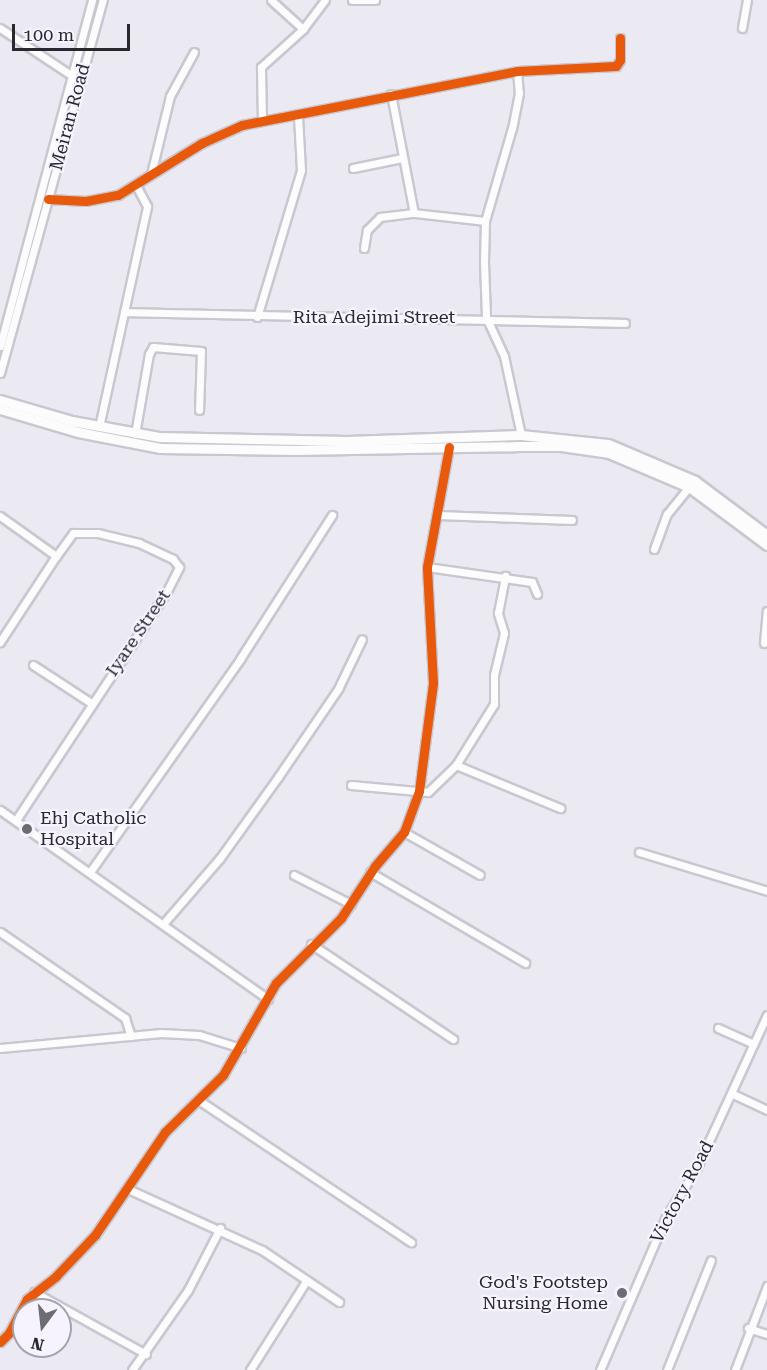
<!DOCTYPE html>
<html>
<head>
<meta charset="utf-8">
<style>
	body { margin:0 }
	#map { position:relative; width:767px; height:1370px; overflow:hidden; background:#ebe9f2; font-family:"Roboto Serif",serif }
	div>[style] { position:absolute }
	.roads { filter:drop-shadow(2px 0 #c9c7cf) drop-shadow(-2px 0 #c9c7cf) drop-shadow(0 2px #c9c7cf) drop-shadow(0 -2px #c9c7cf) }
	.minor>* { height:7px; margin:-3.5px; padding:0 3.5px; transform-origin:3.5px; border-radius:3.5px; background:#fcfcfd }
	.secondary>* { height:9px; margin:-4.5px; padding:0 4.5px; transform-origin:4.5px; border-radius:4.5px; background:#fcfcfd }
	.cycleway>* { height:9px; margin:-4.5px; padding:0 4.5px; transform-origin:4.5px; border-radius:4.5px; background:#e8590c }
	.dots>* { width:16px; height:16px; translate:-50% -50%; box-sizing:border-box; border:3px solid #f6f3fe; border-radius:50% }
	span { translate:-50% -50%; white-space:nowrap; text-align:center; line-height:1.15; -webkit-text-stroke:4.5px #f6f3fe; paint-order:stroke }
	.street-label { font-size:18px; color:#29282e }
	.poi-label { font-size:18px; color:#29282e }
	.left { translate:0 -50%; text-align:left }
	.right { translate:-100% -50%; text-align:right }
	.north { position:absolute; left:12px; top:1298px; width:60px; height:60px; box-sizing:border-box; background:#f6f3fe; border:2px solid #a4a2ab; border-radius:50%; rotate:195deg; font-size:16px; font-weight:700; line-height:24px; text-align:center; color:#29282e }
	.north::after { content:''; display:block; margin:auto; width:21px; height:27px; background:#6d6c73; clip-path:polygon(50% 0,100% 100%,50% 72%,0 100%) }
	.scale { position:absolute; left:12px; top:24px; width:118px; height:27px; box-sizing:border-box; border:3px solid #29282e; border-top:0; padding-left:8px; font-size:18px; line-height:21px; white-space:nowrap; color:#29282e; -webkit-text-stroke:4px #f6f3fe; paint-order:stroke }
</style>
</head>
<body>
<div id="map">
	<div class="roads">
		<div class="minor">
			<i style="left:352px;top:0;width:23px"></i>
			<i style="left:0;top:28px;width:85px;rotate:33.5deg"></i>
			<i style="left:742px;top:28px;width:28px;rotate:-80deg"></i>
			<i style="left:303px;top:29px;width:36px;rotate:-53deg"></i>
			<i style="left:517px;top:71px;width:22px;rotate:85deg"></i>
			<i style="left:519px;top:93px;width:36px;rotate:101deg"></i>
			<i style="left:512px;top:128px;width:97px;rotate:106.2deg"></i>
			<i style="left:485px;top:221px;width:41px;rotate:91.4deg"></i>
			<i style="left:484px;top:262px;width:55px;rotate:87.9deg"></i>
			<i style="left:486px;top:317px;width:43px;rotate:65.2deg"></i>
			<i style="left:504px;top:356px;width:81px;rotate:77.9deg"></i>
			<i style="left:391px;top:94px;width:121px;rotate:79.1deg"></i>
			<i style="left:262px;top:121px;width:54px;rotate:-91.1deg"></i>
			<i style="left:261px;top:67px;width:57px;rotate:-42.1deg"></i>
			<i style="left:303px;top:29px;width:43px;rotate:-137.8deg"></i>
			<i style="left:353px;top:168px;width:50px;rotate:-11.5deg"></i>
			<i style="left:151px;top:174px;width:80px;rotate:-76.3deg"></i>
			<i style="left:170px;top:96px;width:50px;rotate:-61.4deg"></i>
			<i style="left:48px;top:199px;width:38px;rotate:3deg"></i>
			<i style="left:86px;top:201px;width:33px;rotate:-11deg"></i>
			<i style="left:118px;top:195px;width:99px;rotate:-31.8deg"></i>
			<i style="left:202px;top:143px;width:44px;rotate:-24.2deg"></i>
			<i style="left:242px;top:125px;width:280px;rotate:-11.1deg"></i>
			<i style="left:517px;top:71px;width:99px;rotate:-2.9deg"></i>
			<i style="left:616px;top:66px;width:7px;rotate:-56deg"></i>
			<i style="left:620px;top:60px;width:22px;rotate:-90deg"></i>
			<i style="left:364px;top:248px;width:18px;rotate:-81deg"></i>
			<i style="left:367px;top:230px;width:18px;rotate:-45deg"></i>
			<i style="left:380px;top:217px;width:34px;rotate:-7deg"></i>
			<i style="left:414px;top:213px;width:71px;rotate:6.4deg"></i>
			<i style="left:124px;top:312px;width:501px;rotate:1.26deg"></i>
			<i style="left:257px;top:317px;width:153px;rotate:-73.3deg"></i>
			<i style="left:301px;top:170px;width:53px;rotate:-93.2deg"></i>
			<i style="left:0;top:346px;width:358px;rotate:-75.1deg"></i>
			<i style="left:0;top:373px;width:387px;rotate:-74.6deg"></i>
			<i style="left:99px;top:427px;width:226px;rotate:-77.7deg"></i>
			<i style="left:147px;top:206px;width:24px;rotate:-118deg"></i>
			<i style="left:135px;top:434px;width:81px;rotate:-80.1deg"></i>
			<i style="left:149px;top:354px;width:8px;rotate:-60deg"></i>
			<i style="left:153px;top:347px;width:48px;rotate:4.8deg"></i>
			<i style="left:201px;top:351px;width:59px;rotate:91.9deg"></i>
			<i style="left:438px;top:515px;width:134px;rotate:2.1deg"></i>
			<i style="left:0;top:516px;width:69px;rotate:35.5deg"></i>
			<i style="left:56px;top:556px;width:103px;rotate:123.1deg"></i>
			<i style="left:654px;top:549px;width:37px;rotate:-70deg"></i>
			<i style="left:667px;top:514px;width:35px;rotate:-51deg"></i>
			<i style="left:427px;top:567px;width:106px;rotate:8.1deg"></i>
			<i style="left:532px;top:582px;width:13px;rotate:67deg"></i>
			<i style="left:764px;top:643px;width:32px;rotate:-85deg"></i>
			<i style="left:33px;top:665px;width:69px;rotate:33.2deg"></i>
			<i style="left:456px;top:765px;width:113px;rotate:22.5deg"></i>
			<i style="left:351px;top:785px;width:77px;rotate:5.2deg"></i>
			<i style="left:428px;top:792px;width:39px;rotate:-44deg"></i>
			<i style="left:456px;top:765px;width:72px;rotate:-58.1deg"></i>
			<i style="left:494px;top:704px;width:29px;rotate:-90deg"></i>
			<i style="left:494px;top:675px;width:43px;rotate:-76.6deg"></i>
			<i style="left:504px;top:633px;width:21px;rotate:-107deg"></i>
			<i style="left:498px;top:613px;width:38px;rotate:-79deg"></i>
			<i style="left:0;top:810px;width:328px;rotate:35.2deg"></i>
			<i style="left:16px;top:820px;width:274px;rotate:-56.6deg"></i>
			<i style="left:167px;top:591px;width:27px;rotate:-63deg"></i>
			<i style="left:179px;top:567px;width:10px;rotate:-127deg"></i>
			<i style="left:173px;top:559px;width:38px;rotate:-155deg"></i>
			<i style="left:139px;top:543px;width:42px;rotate:-166.3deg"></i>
			<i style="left:98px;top:533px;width:25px;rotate:180deg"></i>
			<i style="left:73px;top:533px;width:29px;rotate:126deg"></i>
			<i style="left:404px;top:832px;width:87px;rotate:29.5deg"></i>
			<i style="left:639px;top:852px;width:134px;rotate:16.9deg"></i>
			<i style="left:90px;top:872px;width:261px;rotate:-54.8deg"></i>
			<i style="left:240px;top:659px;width:171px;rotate:-57.4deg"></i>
			<i style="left:370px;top:872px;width:180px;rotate:30.4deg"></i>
			<i style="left:294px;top:875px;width:64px;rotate:27deg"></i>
			<i style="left:163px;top:924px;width:87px;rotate:-49.2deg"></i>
			<i style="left:220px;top:858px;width:100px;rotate:-54.4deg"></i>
			<i style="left:278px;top:777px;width:107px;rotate:-55.7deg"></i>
			<i style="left:338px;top:689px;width:55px;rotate:-64.4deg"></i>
			<i style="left:0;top:932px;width:152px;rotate:34.5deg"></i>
			<i style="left:125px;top:1018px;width:19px;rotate:72deg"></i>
			<i style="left:311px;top:944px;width:171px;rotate:33.8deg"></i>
			<i style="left:718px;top:1028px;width:39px;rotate:24deg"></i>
			<i style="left:0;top:1048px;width:162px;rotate:-5.3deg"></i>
			<i style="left:161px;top:1033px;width:38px;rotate:3deg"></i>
			<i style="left:199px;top:1035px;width:44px;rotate:17.2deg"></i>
			<i style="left:733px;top:1094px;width:38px;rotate:25deg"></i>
			<i style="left:200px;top:1101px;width:254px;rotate:33.8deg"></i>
			<i style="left:128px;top:1189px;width:147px;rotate:24.5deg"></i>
			<i style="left:262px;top:1250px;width:93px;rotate:34deg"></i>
			<i style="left:34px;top:1292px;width:128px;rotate:29deg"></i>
			<i style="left:748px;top:1328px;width:20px;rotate:18deg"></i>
			<i style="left:0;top:1342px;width:13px;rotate:-45deg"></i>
			<i style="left:9px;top:1333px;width:38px;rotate:-62deg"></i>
			<i style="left:27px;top:1299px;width:37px;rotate:-38deg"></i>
			<i style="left:56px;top:1276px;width:57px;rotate:-46.4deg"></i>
			<i style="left:95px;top:1235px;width:125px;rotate:-55.8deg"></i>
			<i style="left:165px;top:1132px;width:81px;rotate:-44.5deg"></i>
			<i style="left:223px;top:1075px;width:106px;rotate:-60.1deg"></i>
			<i style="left:276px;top:983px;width:92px;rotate:-45deg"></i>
			<i style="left:341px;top:918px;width:62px;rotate:-56.8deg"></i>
			<i style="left:375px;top:866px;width:45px;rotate:-49.5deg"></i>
			<i style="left:404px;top:832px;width:44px;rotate:-69.9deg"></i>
			<i style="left:419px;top:791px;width:109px;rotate:-82.6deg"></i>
			<i style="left:433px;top:683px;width:116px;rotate:-93deg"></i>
			<i style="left:427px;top:567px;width:122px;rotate:-79.6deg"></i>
			<i style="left:132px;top:1370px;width:98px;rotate:-55deg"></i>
			<i style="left:188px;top:1290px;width:70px;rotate:-62.7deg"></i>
			<i style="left:250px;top:1370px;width:103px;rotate:-57.7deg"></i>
			<i style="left:600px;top:1370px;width:167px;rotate:-66.7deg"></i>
			<i style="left:666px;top:1217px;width:59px;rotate:-58.2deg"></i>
			<i style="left:697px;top:1167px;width:167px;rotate:-65.3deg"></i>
			<i style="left:667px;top:1370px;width:118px;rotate:-68.2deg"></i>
			<i style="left:735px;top:1370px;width:90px;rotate:-69.1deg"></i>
		</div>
		<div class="secondary">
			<i style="left:0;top:400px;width:75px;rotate:16.3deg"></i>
			<i style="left:72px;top:421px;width:88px;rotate:10.4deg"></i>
			<i style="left:159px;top:437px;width:188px;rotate:1.2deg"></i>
			<i style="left:347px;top:441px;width:174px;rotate:-2deg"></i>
			<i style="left:521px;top:435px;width:87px;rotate:5.9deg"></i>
			<i style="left:608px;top:444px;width:95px;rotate:23deg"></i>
			<i style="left:695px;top:481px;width:90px;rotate:36.9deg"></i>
			<i style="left:0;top:409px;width:81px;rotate:16.4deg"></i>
			<i style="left:78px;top:432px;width:84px;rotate:11deg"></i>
			<i style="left:160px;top:448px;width:136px;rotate:0.8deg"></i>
			<i style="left:296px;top:450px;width:220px;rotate:-1deg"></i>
			<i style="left:516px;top:446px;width:45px"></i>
			<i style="left:561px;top:446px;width:49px;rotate:8.3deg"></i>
			<i style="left:609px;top:453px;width:87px;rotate:23deg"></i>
			<i style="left:689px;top:487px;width:97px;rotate:36.6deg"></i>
		</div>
	</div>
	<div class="cycleway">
		<i style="left:48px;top:199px;width:38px;rotate:3deg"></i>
		<i style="left:86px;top:201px;width:33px;rotate:-11deg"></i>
		<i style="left:118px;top:195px;width:99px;rotate:-31.8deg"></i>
		<i style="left:202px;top:143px;width:44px;rotate:-24.2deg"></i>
		<i style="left:242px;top:125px;width:280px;rotate:-11.1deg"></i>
		<i style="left:517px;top:71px;width:99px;rotate:-2.9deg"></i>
		<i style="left:616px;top:66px;width:7px;rotate:-56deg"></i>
		<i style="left:620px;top:60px;width:22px;rotate:-90deg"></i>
		<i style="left:0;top:1342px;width:13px;rotate:-45deg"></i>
		<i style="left:9px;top:1333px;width:38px;rotate:-62deg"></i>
		<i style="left:27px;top:1299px;width:37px;rotate:-38deg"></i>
		<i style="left:56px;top:1276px;width:57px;rotate:-46.4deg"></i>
		<i style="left:95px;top:1235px;width:125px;rotate:-55.8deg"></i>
		<i style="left:165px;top:1132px;width:81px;rotate:-44.5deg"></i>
		<i style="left:223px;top:1075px;width:106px;rotate:-60.1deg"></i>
		<i style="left:276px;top:983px;width:92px;rotate:-45deg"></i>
		<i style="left:341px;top:918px;width:62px;rotate:-56.8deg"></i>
		<i style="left:375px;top:866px;width:45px;rotate:-49.5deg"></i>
		<i style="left:404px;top:832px;width:44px;rotate:-69.9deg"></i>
		<i style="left:419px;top:791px;width:109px;rotate:-82.6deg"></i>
		<i style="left:433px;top:683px;width:116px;rotate:-93deg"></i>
		<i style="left:427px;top:567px;width:122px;rotate:-79.6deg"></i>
	</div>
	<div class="dots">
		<i style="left:27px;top:829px;background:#6d6c73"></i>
		<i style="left:622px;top:1293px;background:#6d6c73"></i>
	</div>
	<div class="street-label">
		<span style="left:70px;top:117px;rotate:-75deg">Meiran Road</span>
		<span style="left:374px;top:317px">Rita Adejimi Street</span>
		<span style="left:138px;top:633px;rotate:-56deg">Iyare Street</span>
		<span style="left:682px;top:1192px;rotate:-62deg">Victory Road</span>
	</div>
	<div class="poi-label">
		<span class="left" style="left:40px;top:829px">Ehj Catholic<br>Hospital</span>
		<span class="right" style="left:608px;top:1293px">God's Footstep<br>Nursing Home</span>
	</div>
	<div class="north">N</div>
	<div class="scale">100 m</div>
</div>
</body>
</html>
